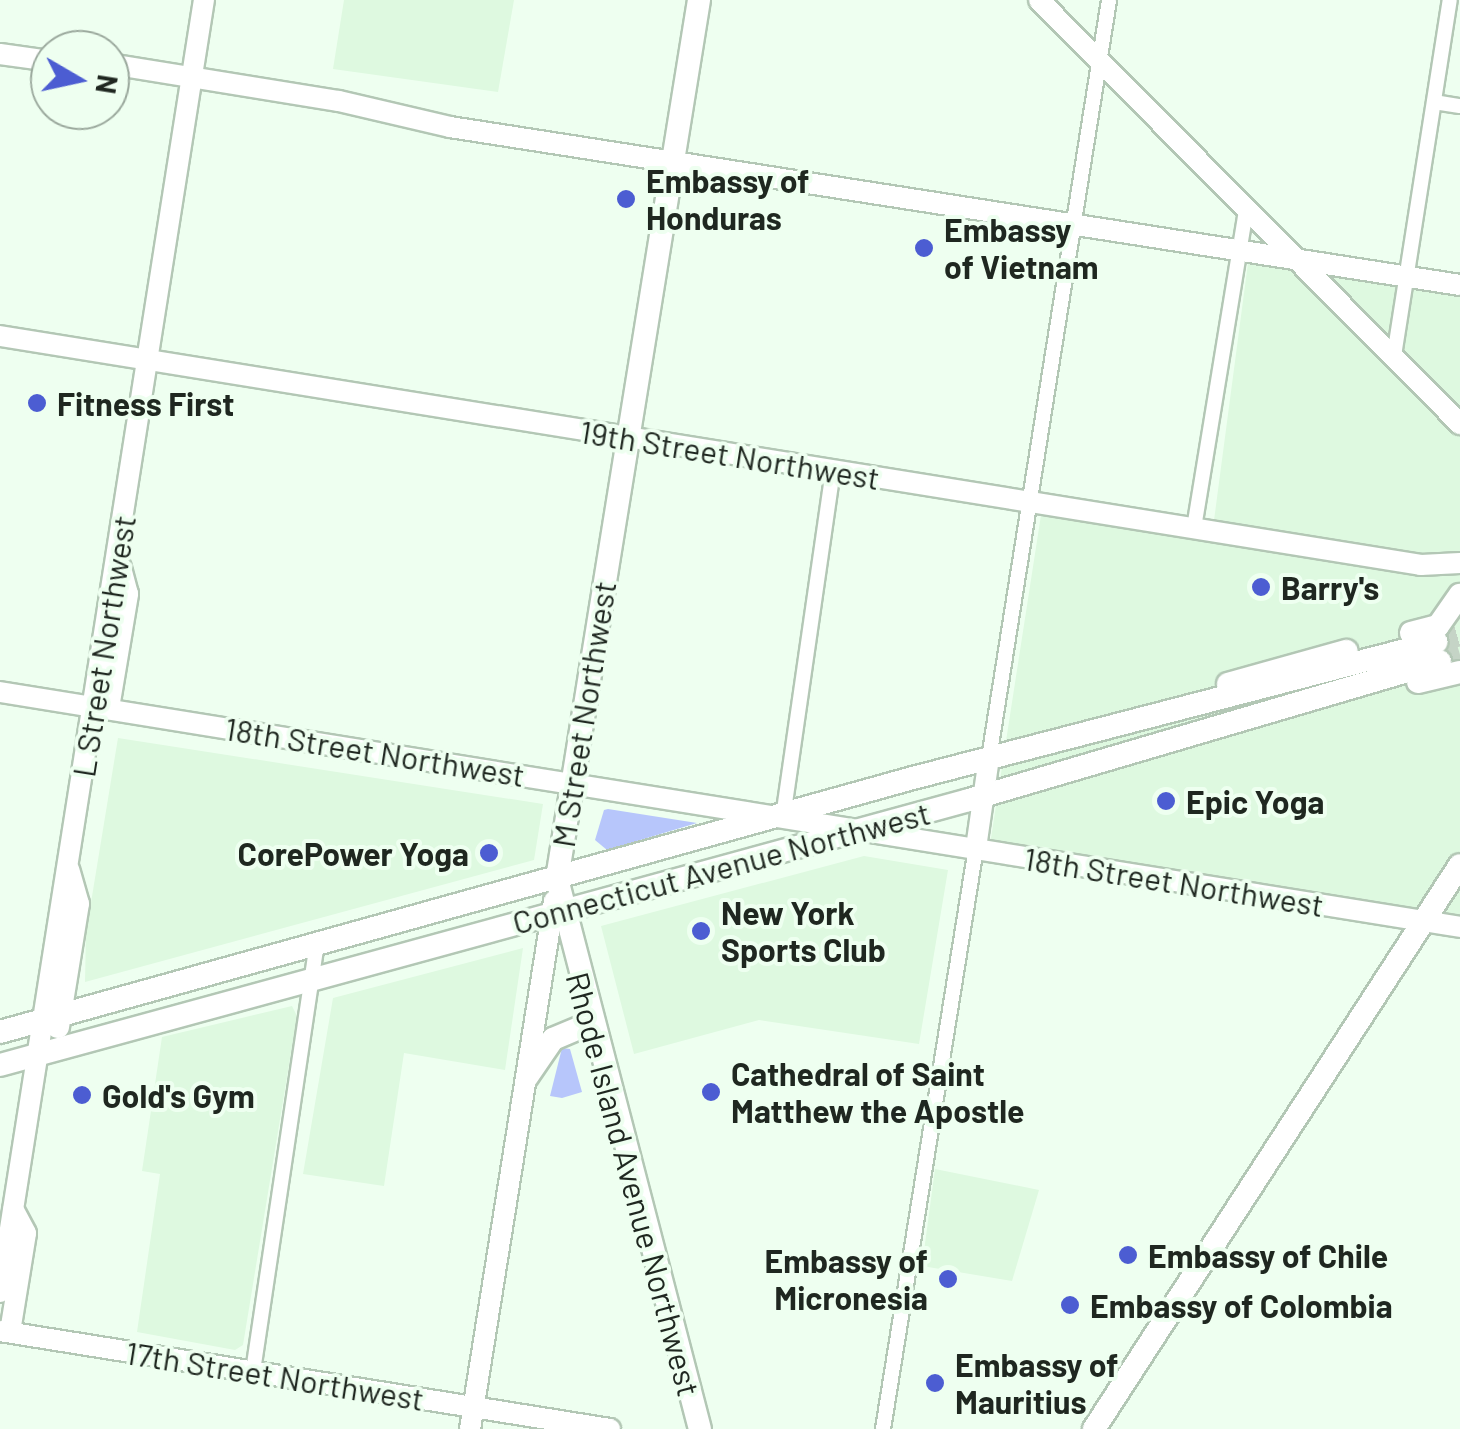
<!DOCTYPE html>
<html>
<head>
<meta charset="utf-8">
<style>
	body { margin:0 }
	#map { position:relative; width:1460px; height:1429px; overflow:hidden; background:#eefff0; font-family:Barlow,sans-serif }
	div>[style] { position:absolute }
	.built>* { inset:0; background:#def9e0 }
	.green>* { inset:0; background:#b7c6fb }
	.primary-tunnel>* { height:22px; margin-top:-11px; transform-origin:0; background:repeating-linear-gradient(90deg,#c5d4c6 0 22px,transparent 0 33px) }
	.roads { filter:drop-shadow(2px 0 #b3c7b5) drop-shadow(-2px 0 #b3c7b5) drop-shadow(0 2px #b3c7b5) drop-shadow(0 -2px #b3c7b5) }
	.street>* { height:14px; margin:-7px; padding:0 7px; transform-origin:7px; border-radius:7px; background:#fff }
	.secondary>* { height:20px; margin:-10px; padding:0 10px; transform-origin:10px; border-radius:10px; background:#fff }
	.primary>* { height:22px; margin:-11px; padding:0 11px; transform-origin:11px; border-radius:11px; background:#fff }
	.dots>* { width:28px; height:28px; translate:-50% -50%; box-sizing:border-box; border:5px solid #eefff0; border-radius:50% }
	span { translate:-50% -50%; white-space:nowrap; text-align:center; line-height:1.15; -webkit-text-stroke:8px #eefff0; paint-order:stroke }
	.poi-label { font-size:32px; color:#1f2720; font-weight:700 }
	.left { translate:0 -50%; text-align:left }
	.right { translate:-100% -50%; text-align:right }
	.street-label { font-size:32px; color:#1f2720 }
	.north { position:absolute; left:30px; top:30px; width:100px; height:100px; box-sizing:border-box; background:#eefff0; border:2px solid #9ba99d; border-radius:50%; rotate:99deg; font-size:28px; font-weight:700; line-height:40px; text-align:center; color:#1f2720 }
	.north::after { content:''; display:block; margin:auto; width:35px; height:45px; background:#4c5dd2; clip-path:polygon(50% 0,100% 100%,50% 72%,0 100%) }
</style>
</head>
<body>
<div id="map">
	<div class="built">
		<i style="clip-path:polygon(344px 0,514px 0,498px 92px,333px 69px)"></i>
		<i style="clip-path:polygon(1248px 263px,1460px 297px,1460px 927px,989px 851px,1041px 515px,1211px 543px)"></i>
		<i style="clip-path:polygon(118px 738px,543px 804px,534px 860px,85px 982px,86px 933px)"></i>
		<i style="clip-path:polygon(864px 856px,948px 870px,919px 1044px,759px 1020px,634px 1054px,601px 926px)"></i>
		<i style="clip-path:polygon(523px 948px,505px 1070px,404px 1053px,384px 1186px,303px 1174px,333px 998px)"></i>
		<i style="clip-path:polygon(292px 1006px,297px 1016px,243px 1345px,235px 1350px,137px 1332px,160px 1174px,142px 1171px,162px 1037px)"></i>
		<i style="clip-path:polygon(935px 1169px,1039px 1190px,1012px 1281px,922px 1266px)"></i>
	</div>
	<div class="green">
		<i style="clip-path:polygon(604px 810px,608px 809px,697px 823px,607px 850px,595px 840px)"></i>
		<i style="clip-path:polygon(562px 1048px,570px 1049px,582px 1092px,562px 1098px,550px 1096px)"></i>
	</div>
	<div class="primary-tunnel">
		<i style="left:1436px;top:642px;width:25px;rotate:-16deg"></i>
		<i style="left:1440px;top:661px;width:21px;rotate:-17deg"></i>
	</div>
	<div class="roads">
		<div class="street">
			<i style="left:1434px;top:102px;width:26px;rotate:9deg"></i>
			<i style="left:1394px;top:356px;width:360px;rotate:-81.1deg"></i>
			<i style="left:1194px;top:528px;width:323px;rotate:-80.7deg"></i>
			<i style="left:989px;top:758px;width:767px;rotate:-81deg"></i>
			<i style="left:783px;top:817px;width:351px;rotate:-81.8deg"></i>
			<i style="left:253px;top:1371px;width:431px;rotate:-81.5deg"></i>
			<i style="left:883px;top:1429px;width:588px;rotate:-80.91deg"></i>
		</div>
		<div class="secondary">
			<i style="left:1039px;top:0;width:598px;rotate:45.2deg"></i>
			<i style="left:0;top:54px;width:50px;rotate:8deg"></i>
			<i style="left:110px;top:64px;width:232px;rotate:9.2deg"></i>
			<i style="left:339px;top:101px;width:114px;rotate:13.2deg"></i>
			<i style="left:450px;top:127px;width:1022px;rotate:8.89deg"></i>
			<i style="left:0;top:336px;width:1439px;rotate:9.15deg"></i>
			<i style="left:1421px;top:565px;width:39px;rotate:-3deg"></i>
			<i style="left:0;top:692px;width:1479px;rotate:9.14deg"></i>
			<i style="left:109px;top:708px;width:116px;rotate:-80.5deg"></i>
			<i style="left:128px;top:594px;width:28px;rotate:-105deg"></i>
			<i style="left:976px;top:848px;width:91px;rotate:-81.8deg"></i>
			<i style="left:0;top:1292px;width:1308px;rotate:-81.03deg"></i>
			<i style="left:0;top:1331px;width:618px;rotate:9.13deg"></i>
			<i style="left:10px;top:1332px;width:100px;rotate:-80.8deg"></i>
			<i style="left:26px;top:1233px;width:27px;rotate:-118deg"></i>
			<i style="left:470px;top:1429px;width:535px;rotate:-80.96deg"></i>
		</div>
		<div class="primary">
			<i style="left:699px;top:0;width:890px;rotate:99.18deg"></i>
			<i style="left:557px;top:879px;width:568px;rotate:75.43deg"></i>
			<i style="left:1411px;top:633px;width:28px;rotate:-15deg"></i>
			<i style="left:1438px;top:626px;width:38px;rotate:-55deg"></i>
			<i style="left:1418px;top:682px;width:43px;rotate:-13.4deg"></i>
			<i style="left:1228px;top:684px;width:123px;rotate:-15.6deg"></i>
			<i style="left:58px;top:1027px;width:125px;rotate:-80.8deg"></i>
			<i style="left:78px;top:904px;width:35px;rotate:-106deg"></i>
			<i style="left:0;top:1032px;width:944px;rotate:-15.55deg"></i>
			<i style="left:909px;top:779px;width:545px;rotate:-14.57deg"></i>
			<i style="left:0;top:1065px;width:1005px;rotate:-15.3deg"></i>
			<i style="left:969px;top:800px;width:491px;rotate:-16.4deg"></i>
			<i style="left:527px;top:1077px;width:46px;rotate:-55.6deg"></i>
			<i style="left:553px;top:1039px;width:41px;rotate:-22.8deg"></i>
			<i style="left:1094px;top:1429px;width:672px;rotate:-57.02deg"></i>
		</div>
	</div>
	<div class="dots">
		<i style="left:626px;top:199px;background:#4c5dd2"></i>
		<i style="left:924px;top:248px;background:#4c5dd2"></i>
		<i style="left:37px;top:403px;background:#4c5dd2"></i>
		<i style="left:1261px;top:587px;background:#4c5dd2"></i>
		<i style="left:1166px;top:801px;background:#4c5dd2"></i>
		<i style="left:489px;top:853px;background:#4c5dd2"></i>
		<i style="left:701px;top:931px;background:#4c5dd2"></i>
		<i style="left:711px;top:1092px;background:#4c5dd2"></i>
		<i style="left:82px;top:1095px;background:#4c5dd2"></i>
		<i style="left:1128px;top:1255px;background:#4c5dd2"></i>
		<i style="left:948px;top:1279px;background:#4c5dd2"></i>
		<i style="left:1070px;top:1305px;background:#4c5dd2"></i>
		<i style="left:935px;top:1383px;background:#4c5dd2"></i>
	</div>
	<div class="poi-label">
		<span class="left" style="left:646px;top:199px">Embassy of<br>Honduras</span>
		<span class="left" style="left:944px;top:248px">Embassy<br>of Vietnam</span>
		<span class="left" style="left:57px;top:403px">Fitness First</span>
		<span class="left" style="left:1281px;top:587px">Barry's</span>
		<span class="left" style="left:1186px;top:801px">Epic Yoga</span>
		<span class="right" style="left:469px;top:853px">CorePower Yoga</span>
		<span class="left" style="left:721px;top:931px">New York<br>Sports Club</span>
		<span class="left" style="left:731px;top:1092px">Cathedral of Saint<br>Matthew the Apostle</span>
		<span class="left" style="left:102px;top:1095px">Gold's Gym</span>
		<span class="left" style="left:1148px;top:1255px">Embassy of Chile</span>
		<span class="right" style="left:928px;top:1279px">Embassy of<br>Micronesia</span>
		<span class="left" style="left:1090px;top:1305px">Embassy of Colombia</span>
		<span class="left" style="left:955px;top:1383px">Embassy of<br>Mauritius</span>
	</div>
	<div class="street-label">
		<span style="left:730px;top:454px;rotate:9deg">19th Street Northwest</span>
		<span style="left:103px;top:646px;rotate:-81deg">L Street Northwest</span>
		<span style="left:583px;top:714px;rotate:-81deg">M Street Northwest</span>
		<span style="left:375px;top:751px;rotate:9deg">18th Street Northwest</span>
		<span style="left:721px;top:867px;rotate:-15deg">Connecticut Avenue Northwest</span>
		<span style="left:1174px;top:881px;rotate:9deg">18th Street Northwest</span>
		<span style="left:634px;top:1184px;rotate:75deg">Rhode Island Avenue Northwest</span>
		<span style="left:275px;top:1375px;rotate:9deg">17th Street Northwest</span>
	</div>
	<div class="north">N</div>
</div>
</body>
</html>
